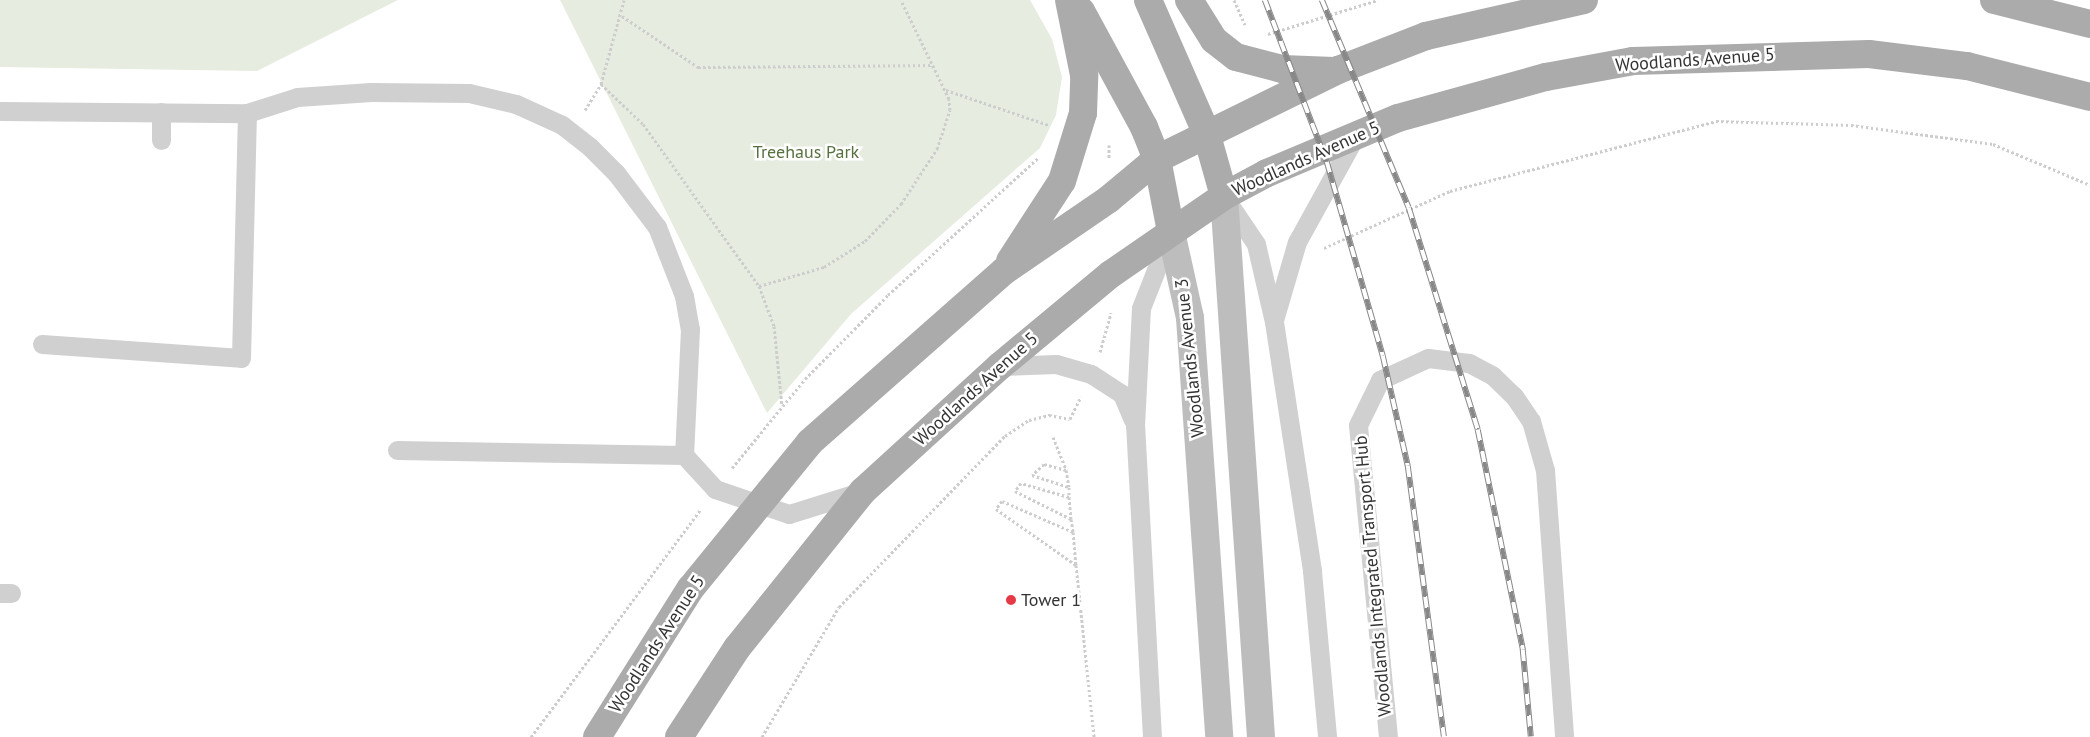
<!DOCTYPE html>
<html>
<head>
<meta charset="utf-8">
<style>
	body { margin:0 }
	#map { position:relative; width:2090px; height:737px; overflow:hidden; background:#fff; font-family:"PT Sans",sans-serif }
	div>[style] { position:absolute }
	.green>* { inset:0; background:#e6ecdf }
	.path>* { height:3px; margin-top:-1.5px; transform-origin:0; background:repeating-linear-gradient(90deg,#cdcdcd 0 2.5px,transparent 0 5px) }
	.lane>* { height:19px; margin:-9.5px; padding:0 9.5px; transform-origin:9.5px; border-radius:9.5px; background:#d0d0d0 }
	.secondary>* { height:28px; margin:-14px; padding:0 14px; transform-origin:14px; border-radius:14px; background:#bdbdbd }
	.primary>* { height:28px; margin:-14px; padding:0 14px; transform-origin:14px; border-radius:14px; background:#ababab }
	.rail>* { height:5.5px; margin-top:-2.75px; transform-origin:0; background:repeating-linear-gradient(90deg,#fff 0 11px,#888 0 22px); box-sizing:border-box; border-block:1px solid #888 }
	.dots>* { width:14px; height:14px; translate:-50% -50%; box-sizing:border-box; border:2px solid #fff; border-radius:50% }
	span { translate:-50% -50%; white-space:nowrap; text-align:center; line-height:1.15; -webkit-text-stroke:5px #fff; paint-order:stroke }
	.street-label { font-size:18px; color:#333 }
	.park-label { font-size:18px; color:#56703f }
	.poi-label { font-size:18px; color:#333 }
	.left { translate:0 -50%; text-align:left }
</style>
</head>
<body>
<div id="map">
	<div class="green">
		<i style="clip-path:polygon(0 0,398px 0,257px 71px,0 67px)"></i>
		<i style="clip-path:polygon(560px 0,1030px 0,1052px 39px,1062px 77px,1056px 115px,1040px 148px,851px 314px,767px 413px)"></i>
	</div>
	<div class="path">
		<i style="left:1234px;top:0;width:27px;rotate:66deg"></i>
		<i style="left:622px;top:16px;width:92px;rotate:33.9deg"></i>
		<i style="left:698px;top:67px;width:234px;rotate:-0.5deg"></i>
		<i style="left:1268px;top:34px;width:115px;rotate:-17.2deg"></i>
		<i style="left:601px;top:84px;width:58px;rotate:43.6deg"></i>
		<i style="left:643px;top:124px;width:199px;rotate:54.4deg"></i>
		<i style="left:759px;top:286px;width:43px;rotate:69.4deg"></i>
		<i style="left:774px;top:326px;width:80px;rotate:84.3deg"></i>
		<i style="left:946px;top:90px;width:109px;rotate:18.8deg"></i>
		<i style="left:585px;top:110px;width:31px;rotate:-58deg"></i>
		<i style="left:601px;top:84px;width:87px;rotate:-74.7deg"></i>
		<i style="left:1109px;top:145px;width:14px;rotate:90deg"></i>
		<i style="left:1324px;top:248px;width:138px;rotate:-24.3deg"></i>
		<i style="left:1450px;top:191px;width:275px;rotate:-14.7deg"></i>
		<i style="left:1716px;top:121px;width:135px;rotate:1.7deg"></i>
		<i style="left:1851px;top:125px;width:143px;rotate:7.6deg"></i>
		<i style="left:1993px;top:144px;width:105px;rotate:22.9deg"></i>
		<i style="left:759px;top:286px;width:68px;rotate:-16.3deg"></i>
		<i style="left:824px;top:267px;width:49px;rotate:-32.4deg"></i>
		<i style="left:865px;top:241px;width:52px;rotate:-45.8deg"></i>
		<i style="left:901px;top:204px;width:66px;rotate:-56.8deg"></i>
		<i style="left:937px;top:149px;width:41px;rotate:-71.6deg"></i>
		<i style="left:950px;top:110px;width:11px;rotate:-95deg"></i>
		<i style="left:949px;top:99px;width:110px;rotate:-115.9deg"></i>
		<i style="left:1100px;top:352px;width:41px;rotate:-74.2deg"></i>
		<i style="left:1053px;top:437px;width:35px;rotate:68deg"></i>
		<i style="left:1066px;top:470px;width:23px;rotate:-165deg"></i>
		<i style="left:1044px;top:464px;width:16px;rotate:137deg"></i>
		<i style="left:1032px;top:475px;width:39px;rotate:18deg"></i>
		<i style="left:1069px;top:487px;width:10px;rotate:90deg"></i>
		<i style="left:1069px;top:497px;width:50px;rotate:-163.7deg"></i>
		<i style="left:1021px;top:483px;width:10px;rotate:127deg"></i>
		<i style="left:1015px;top:491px;width:63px;rotate:26.6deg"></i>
		<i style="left:1071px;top:519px;width:13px;rotate:81deg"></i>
		<i style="left:1073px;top:532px;width:77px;rotate:-156.4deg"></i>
		<i style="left:1002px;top:501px;width:10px;rotate:127deg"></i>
		<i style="left:996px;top:509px;width:98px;rotate:35deg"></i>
		<i style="left:1076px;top:565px;width:173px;rotate:84deg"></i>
		<i style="left:732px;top:468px;width:115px;rotate:-50.6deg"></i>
		<i style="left:805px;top:379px;width:118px;rotate:-45.3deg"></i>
		<i style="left:888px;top:295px;width:203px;rotate:-42.4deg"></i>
		<i style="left:1066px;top:470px;width:17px;rotate:80deg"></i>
		<i style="left:1069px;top:497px;width:22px;rotate:85deg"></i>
		<i style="left:1073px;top:532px;width:33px;rotate:85deg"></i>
		<i style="left:531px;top:737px;width:284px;rotate:-53.3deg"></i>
		<i style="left:762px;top:737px;width:151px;rotate:-59.4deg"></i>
		<i style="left:839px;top:607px;width:238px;rotate:-45.9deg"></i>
		<i style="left:1005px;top:436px;width:29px;rotate:-34deg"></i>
		<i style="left:1029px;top:420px;width:21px;rotate:-14deg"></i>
		<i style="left:1049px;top:415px;width:21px;rotate:11deg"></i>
		<i style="left:1070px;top:419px;width:25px;rotate:-64deg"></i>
	</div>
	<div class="lane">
		<i style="left:0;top:111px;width:247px;rotate:0.5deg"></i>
		<i style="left:247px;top:113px;width:52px;rotate:-17.7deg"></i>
		<i style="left:297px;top:97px;width:74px;rotate:-3.9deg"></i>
		<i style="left:371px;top:92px;width:98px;rotate:0.6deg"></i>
		<i style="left:469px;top:93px;width:48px;rotate:13.2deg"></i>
		<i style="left:516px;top:104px;width:51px;rotate:24.5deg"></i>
		<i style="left:562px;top:125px;width:36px;rotate:38deg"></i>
		<i style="left:590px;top:147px;width:37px;rotate:45deg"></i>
		<i style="left:616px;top:173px;width:68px;rotate:52.8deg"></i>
		<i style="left:657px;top:227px;width:74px;rotate:68.6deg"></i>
		<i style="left:684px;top:296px;width:34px;rotate:80deg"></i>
		<i style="left:690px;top:329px;width:126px;rotate:92.7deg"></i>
		<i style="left:684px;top:455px;width:46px;rotate:47.6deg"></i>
		<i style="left:715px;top:489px;width:78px;rotate:18.7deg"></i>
		<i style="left:789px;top:514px;width:77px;rotate:-17.3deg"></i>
		<i style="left:161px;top:140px;width:28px;rotate:-90deg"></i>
		<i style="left:1225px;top:198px;width:55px;rotate:56deg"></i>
		<i style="left:1256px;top:244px;width:80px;rotate:77deg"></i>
		<i style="left:1274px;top:322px;width:252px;rotate:81.3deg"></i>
		<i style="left:1312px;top:571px;width:167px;rotate:84.8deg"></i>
		<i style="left:1274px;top:320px;width:81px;rotate:-73.6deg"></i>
		<i style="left:1297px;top:242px;width:120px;rotate:-61.1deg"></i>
		<i style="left:42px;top:344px;width:199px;rotate:4deg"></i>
		<i style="left:241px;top:358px;width:245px;rotate:-88.6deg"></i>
		<i style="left:1000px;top:366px;width:56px;rotate:-2deg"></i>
		<i style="left:1056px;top:364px;width:36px;rotate:16deg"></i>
		<i style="left:1091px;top:374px;width:37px;rotate:33deg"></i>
		<i style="left:1122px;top:394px;width:28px;rotate:67deg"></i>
		<i style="left:397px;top:450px;width:287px;rotate:1deg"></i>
		<i style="left:0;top:593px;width:11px"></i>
		<i style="left:1152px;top:737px;width:311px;rotate:-93.1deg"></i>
		<i style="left:1135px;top:426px;width:118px;rotate:-87.1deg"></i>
		<i style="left:1141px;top:308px;width:82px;rotate:-68.5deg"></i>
		<i style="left:1388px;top:737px;width:313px;rotate:-95.5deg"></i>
		<i style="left:1358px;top:425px;width:50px;rotate:-63.9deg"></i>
		<i style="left:1380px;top:380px;width:53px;rotate:-24.6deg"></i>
		<i style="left:1428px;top:358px;width:41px;rotate:7deg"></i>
		<i style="left:1469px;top:363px;width:27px;rotate:28deg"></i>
		<i style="left:1493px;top:376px;width:29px;rotate:44deg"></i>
		<i style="left:1514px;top:396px;width:30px;rotate:56deg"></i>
		<i style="left:1531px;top:421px;width:51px;rotate:74.1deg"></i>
		<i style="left:1545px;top:470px;width:268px;rotate:85.9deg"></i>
	</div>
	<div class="secondary">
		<i style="left:1224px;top:196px;width:542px;rotate:86.09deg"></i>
		<i style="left:1171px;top:232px;width:88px;rotate:77.5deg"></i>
		<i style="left:1190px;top:318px;width:420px;rotate:86deg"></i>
	</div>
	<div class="primary">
		<i style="left:1148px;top:0;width:144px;rotate:66.3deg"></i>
		<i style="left:1206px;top:132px;width:66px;rotate:74.3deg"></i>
		<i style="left:1189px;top:0;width:47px;rotate:58deg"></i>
		<i style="left:1214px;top:40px;width:28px;rotate:38deg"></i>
		<i style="left:1236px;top:57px;width:48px;rotate:14.6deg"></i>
		<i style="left:1282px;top:69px;width:52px;rotate:2.2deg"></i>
		<i style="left:1994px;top:0;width:99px;rotate:14deg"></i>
		<i style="left:1081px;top:11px;width:132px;rotate:61.5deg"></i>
		<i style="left:1144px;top:127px;width:35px;rotate:68deg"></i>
		<i style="left:1157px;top:159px;width:74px;rotate:79.1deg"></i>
		<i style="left:1010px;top:261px;width:95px;rotate:-57deg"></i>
		<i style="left:1062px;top:181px;width:71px;rotate:-72.8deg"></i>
		<i style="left:1083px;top:113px;width:38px;rotate:-88deg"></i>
		<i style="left:1084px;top:75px;width:76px;rotate:-101.3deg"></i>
		<i style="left:597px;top:737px;width:176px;rotate:-57.8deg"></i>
		<i style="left:691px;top:588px;width:188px;rotate:-50.8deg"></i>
		<i style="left:810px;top:442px;width:259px;rotate:-41.4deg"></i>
		<i style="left:1004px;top:271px;width:127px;rotate:-34.4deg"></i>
		<i style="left:1109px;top:199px;width:62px;rotate:-39.8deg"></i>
		<i style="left:1157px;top:159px;width:202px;rotate:-26.2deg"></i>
		<i style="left:1338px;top:70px;width:94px;rotate:-21.1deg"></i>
		<i style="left:1426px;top:36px;width:162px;rotate:-12.8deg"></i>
		<i style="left:679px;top:737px;width:106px;rotate:-56.9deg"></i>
		<i style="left:737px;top:648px;width:201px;rotate:-51.3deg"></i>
		<i style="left:863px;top:491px;width:185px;rotate:-42.4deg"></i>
		<i style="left:1000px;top:366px;width:144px;rotate:-39.7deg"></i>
		<i style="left:1111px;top:274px;width:137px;rotate:-34.6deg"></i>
		<i style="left:1224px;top:196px;width:49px;rotate:-28.1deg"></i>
		<i style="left:1267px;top:173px;width:142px;rotate:-22.8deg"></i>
		<i style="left:1398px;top:118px;width:154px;rotate:-15.5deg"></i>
		<i style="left:1546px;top:77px;width:88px;rotate:-10.4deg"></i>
		<i style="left:1633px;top:61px;width:236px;rotate:-1.7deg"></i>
		<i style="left:1869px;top:54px;width:99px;rotate:7deg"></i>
		<i style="left:1967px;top:66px;width:127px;rotate:14.1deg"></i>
	</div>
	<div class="rail">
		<i style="left:1265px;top:0;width:173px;rotate:69.1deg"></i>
		<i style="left:1327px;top:162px;width:202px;rotate:73.9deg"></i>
		<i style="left:1383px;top:356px;width:113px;rotate:77.2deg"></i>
		<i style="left:1408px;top:466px;width:273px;rotate:82.4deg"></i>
		<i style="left:1322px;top:0;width:225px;rotate:67.3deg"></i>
		<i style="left:1409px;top:208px;width:232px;rotate:72.7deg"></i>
		<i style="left:1478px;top:430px;width:225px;rotate:78.4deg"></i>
		<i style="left:1523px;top:650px;width:87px;rotate:84.7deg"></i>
	</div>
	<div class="dots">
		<i style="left:1011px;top:600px;background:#e63946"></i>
	</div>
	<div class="street-label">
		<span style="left:1695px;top:60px;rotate:-4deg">Woodlands Avenue 5</span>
		<span style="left:1306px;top:159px;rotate:-24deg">Woodlands Avenue 5</span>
		<span style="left:1190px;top:358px;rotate:-96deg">Woodlands Avenue 3</span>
		<span style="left:976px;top:389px;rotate:-42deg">Woodlands Avenue 5</span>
		<span style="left:1373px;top:576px;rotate:-95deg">Woodlands Integrated Transport Hub</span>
		<span style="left:657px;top:644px;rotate:-57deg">Woodlands Avenue 5</span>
	</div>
	<div class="park-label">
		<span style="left:806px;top:152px">Treehaus Park</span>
	</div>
	<div class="poi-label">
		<span class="left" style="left:1021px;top:600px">Tower 1</span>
	</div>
</div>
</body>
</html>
